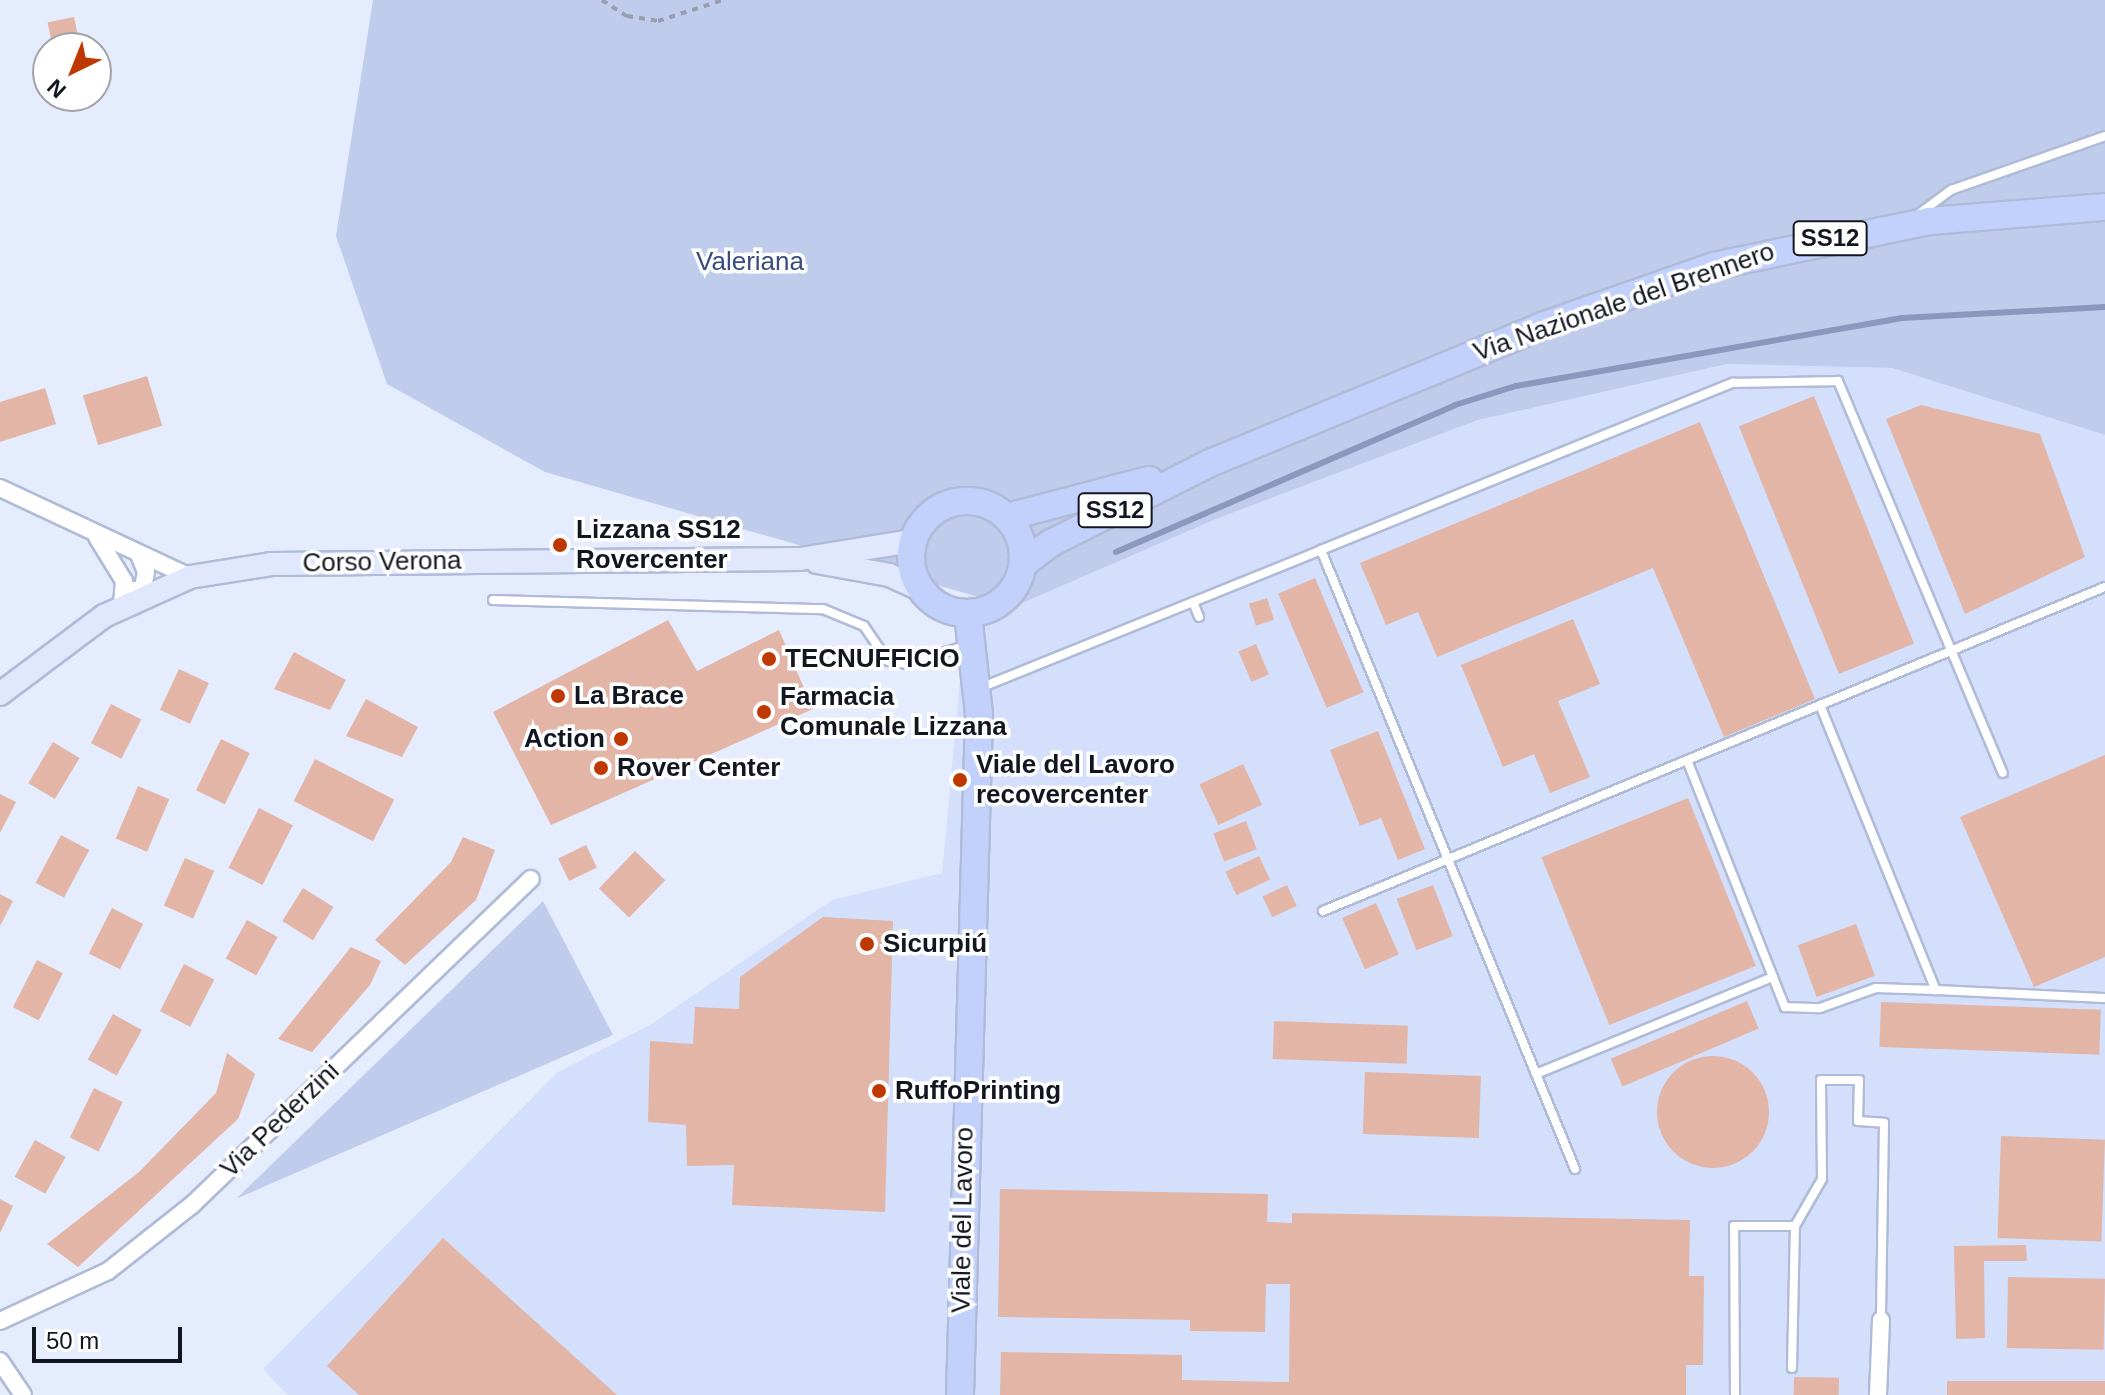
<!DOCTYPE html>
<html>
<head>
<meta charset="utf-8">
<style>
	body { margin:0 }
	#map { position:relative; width:2105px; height:1395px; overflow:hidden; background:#e5ecfe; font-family:Arial,sans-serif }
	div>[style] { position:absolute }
	.built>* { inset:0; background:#d4dffc }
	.green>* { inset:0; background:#c0ccec }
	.stream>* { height:6px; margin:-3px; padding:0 3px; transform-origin:3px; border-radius:3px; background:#8a98bc }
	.building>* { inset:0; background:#e2b5a7; transform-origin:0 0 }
	.round { border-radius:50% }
	.path>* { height:4px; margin-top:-2px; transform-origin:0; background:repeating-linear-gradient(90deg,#989ead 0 6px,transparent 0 12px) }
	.roads { filter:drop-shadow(2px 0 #b0bbd7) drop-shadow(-2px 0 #b0bbd7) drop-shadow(0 2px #b0bbd7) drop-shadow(0 -2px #b0bbd7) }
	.service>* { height:8px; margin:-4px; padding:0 4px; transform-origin:4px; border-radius:4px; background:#fff }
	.minor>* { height:16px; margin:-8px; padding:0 8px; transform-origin:8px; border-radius:8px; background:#fff }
	.secondary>* { height:22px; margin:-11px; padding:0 11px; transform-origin:11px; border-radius:11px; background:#e1e8fe }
	.primary>* { height:26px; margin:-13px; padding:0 13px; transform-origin:13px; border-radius:13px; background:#c2d1fc }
	.primary>.ring { margin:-13px; padding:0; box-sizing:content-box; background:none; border:26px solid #c2d1fc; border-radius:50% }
	.dots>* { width:22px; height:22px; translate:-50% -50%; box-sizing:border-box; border:4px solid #fff; border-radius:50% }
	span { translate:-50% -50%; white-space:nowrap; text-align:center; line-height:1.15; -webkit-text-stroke:7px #fff; paint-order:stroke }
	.shield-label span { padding:2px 6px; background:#fff; border:2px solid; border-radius:6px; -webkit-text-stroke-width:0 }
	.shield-label { font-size:24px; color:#121620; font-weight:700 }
	.park-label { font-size:26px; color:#3a4b7d }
	.street-label { font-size:26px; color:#121620 }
	.poi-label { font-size:26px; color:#121620; font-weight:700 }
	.left { translate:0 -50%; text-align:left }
	.right { translate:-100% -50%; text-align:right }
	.north { position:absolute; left:32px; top:32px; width:80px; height:80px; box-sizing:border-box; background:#fff; border:2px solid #a0a2a6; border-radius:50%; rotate:223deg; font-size:22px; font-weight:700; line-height:32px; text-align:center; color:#121620 }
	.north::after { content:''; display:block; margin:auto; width:28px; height:36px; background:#bf3800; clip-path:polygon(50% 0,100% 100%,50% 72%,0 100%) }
	.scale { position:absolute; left:32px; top:1327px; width:150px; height:36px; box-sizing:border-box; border:4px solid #121620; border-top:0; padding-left:10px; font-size:24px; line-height:28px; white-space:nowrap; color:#121620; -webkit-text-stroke:6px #fff; paint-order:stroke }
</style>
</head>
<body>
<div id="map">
	<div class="built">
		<i style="clip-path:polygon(1727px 364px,1892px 368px,2105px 435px,2105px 1395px,288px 1395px,263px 1369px,558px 1072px,650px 1025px,832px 900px,942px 873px,968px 595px,1013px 607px,1216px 519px,1478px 420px)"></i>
	</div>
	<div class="green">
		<i style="clip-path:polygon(373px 0,2105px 0,2105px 435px,1892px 368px,1727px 364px,1478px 420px,1216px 519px,1013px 607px,545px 472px,387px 384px,336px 236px)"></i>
		<i style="clip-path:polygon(543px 901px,613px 1035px,238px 1198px,238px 1197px)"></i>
	</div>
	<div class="stream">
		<i style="left:1116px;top:552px;width:369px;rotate:-23.4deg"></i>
		<i style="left:1455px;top:405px;width:64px;rotate:-17.3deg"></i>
		<i style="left:1516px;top:386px;width:392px;rotate:-10deg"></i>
		<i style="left:1902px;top:318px;width:203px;rotate:-3.1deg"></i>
	</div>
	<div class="building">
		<i style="left:74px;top:17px;width:25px;height:27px;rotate:78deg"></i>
		<i style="left:147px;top:376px;width:52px;height:67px;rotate:73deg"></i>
		<i style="clip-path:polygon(45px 388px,56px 424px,0 442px,0 402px)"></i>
		<i style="left:1814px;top:396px;width:267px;height:81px;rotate:68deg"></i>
		<i style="clip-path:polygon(1921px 405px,2040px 434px,2085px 557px,1965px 614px,1886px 419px)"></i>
		<i style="clip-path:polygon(1700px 422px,1815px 699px,1724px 737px,1653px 568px,1437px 657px,1418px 612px,1386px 625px,1360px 563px)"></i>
		<i style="left:1315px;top:578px;width:124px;height:40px;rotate:67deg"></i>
		<i style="left:1267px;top:598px;width:23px;height:19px;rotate:72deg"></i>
		<i style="clip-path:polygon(1573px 619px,1600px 684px,1558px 701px,1590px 777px,1550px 793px,1534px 754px,1503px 767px,1461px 665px)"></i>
		<i style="clip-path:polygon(668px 620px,697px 671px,779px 630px,813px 709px,551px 825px,493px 712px)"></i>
		<i style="left:1256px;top:644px;width:33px;height:19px;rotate:67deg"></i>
		<i style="clip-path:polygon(294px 652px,346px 680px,330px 710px,274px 689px)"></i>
		<i style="left:179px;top:669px;width:33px;height:45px;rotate:25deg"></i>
		<i style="clip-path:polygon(366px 699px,418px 727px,402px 757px,346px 736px)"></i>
		<i style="left:111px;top:704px;width:34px;height:44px;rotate:27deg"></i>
		<i style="clip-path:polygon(1378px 731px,1425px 849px,1398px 860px,1381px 818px,1360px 826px,1330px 750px)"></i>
		<i style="left:221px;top:739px;width:32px;height:57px;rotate:26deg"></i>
		<i style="left:53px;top:742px;width:31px;height:48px;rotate:31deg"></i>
		<i style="clip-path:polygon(2105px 755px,2105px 957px,2034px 987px,1960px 817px)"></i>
		<i style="left:315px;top:759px;width:89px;height:47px;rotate:27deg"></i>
		<i style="left:1243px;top:764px;width:45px;height:48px;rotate:65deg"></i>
		<i style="left:138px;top:786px;width:34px;height:57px;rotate:23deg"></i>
		<i style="clip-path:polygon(0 794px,16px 802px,0 833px)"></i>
		<i style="left:1688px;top:798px;width:181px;height:158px;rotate:68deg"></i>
		<i style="left:259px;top:808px;width:38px;height:67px;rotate:27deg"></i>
		<i style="left:1246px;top:821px;width:30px;height:35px;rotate:69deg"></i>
		<i style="left:61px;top:835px;width:32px;height:54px;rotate:28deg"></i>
		<i style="clip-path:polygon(463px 837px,495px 850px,476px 900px,405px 965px,375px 940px,451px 862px)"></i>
		<i style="left:586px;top:845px;width:25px;height:31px;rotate:64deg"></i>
		<i style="left:635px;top:851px;width:42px;height:52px;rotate:44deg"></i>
		<i style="left:1259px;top:856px;width:26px;height:37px;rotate:65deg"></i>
		<i style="left:185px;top:858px;width:32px;height:52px;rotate:24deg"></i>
		<i style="left:1287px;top:885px;width:23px;height:27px;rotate:65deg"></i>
		<i style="left:1433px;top:885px;width:55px;height:39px;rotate:69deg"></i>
		<i style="left:303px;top:888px;width:36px;height:39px;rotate:32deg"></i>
		<i style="clip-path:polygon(0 894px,13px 901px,0 926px)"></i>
		<i style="left:1376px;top:903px;width:56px;height:37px;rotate:66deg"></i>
		<i style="left:112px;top:908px;width:35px;height:51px;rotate:27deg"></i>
		<i style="clip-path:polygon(823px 917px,893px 921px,885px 1212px,732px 1205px,734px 1165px,687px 1166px,686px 1125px,648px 1122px,650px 1041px,693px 1044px,695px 1007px,739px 1009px,740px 977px)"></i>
		<i style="left:247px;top:920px;width:35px;height:44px;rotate:29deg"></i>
		<i style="left:1856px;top:924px;width:55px;height:62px;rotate:70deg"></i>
		<i style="clip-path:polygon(351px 947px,381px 961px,370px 985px,312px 1052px,278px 1039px)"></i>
		<i style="left:37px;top:960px;width:29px;height:53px;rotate:27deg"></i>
		<i style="left:184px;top:964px;width:34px;height:53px;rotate:27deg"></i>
		<i style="left:1747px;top:1001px;width:30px;height:148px;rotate:67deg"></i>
		<i style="left:1881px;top:1002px;width:220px;height:45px;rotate:2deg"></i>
		<i style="left:113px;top:1014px;width:33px;height:52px;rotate:29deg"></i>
		<i style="left:1274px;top:1021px;width:134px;height:38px;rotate:2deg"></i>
		<i style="clip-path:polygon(227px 1053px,255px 1074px,238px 1119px,78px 1267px,47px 1244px,139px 1172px,216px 1093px)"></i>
		<i class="round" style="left:1657px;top:1056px;width:112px;height:112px"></i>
		<i style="left:1365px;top:1072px;width:116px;height:62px;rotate:2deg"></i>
		<i style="left:94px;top:1088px;width:32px;height:55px;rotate:26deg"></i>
		<i style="left:2001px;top:1136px;width:104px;height:102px;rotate:2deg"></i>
		<i style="left:35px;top:1140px;width:35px;height:42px;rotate:29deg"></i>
		<i style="clip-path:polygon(1000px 1189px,1268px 1194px,1267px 1222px,1292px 1223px,1292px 1213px,1690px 1220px,1689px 1276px,1704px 1276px,1703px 1365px,1686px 1365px,1686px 1395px,1000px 1395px,1001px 1352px,1182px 1355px,1182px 1380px,1289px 1382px,1290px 1284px,1266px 1284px,1265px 1332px,1190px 1331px,1190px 1320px,998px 1317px)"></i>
		<i style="clip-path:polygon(0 1199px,13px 1206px,0 1233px)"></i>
		<i style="clip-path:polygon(443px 1238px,617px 1395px,359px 1395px,327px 1366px)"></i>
		<i style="clip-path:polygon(2026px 1245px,2027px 1261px,1984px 1261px,1985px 1338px,1956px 1339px,1954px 1246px)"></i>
		<i style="left:2008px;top:1277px;width:97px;height:71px;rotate:1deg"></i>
		<i style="left:1794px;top:1377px;width:45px;height:18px;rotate:1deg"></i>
		<i style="left:1947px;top:1381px;width:158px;height:14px"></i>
	</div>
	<div class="path">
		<i style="left:602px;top:0;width:30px;rotate:33deg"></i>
		<i style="left:627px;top:16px;width:31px;rotate:9deg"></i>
		<i style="left:658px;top:21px;width:68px;rotate:-17.9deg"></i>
	</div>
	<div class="roads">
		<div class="service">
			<i style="left:1916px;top:216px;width:44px;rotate:-36.6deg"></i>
			<i style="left:1951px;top:190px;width:163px;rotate:-19.3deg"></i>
			<i style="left:1321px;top:550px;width:445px;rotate:-22.1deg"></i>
			<i style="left:1733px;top:383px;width:105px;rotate:-1.1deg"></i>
			<i style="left:1838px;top:381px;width:425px;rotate:67.2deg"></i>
			<i style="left:493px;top:600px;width:330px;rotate:1.6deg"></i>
			<i style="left:823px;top:609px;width:44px;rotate:22.5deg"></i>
			<i style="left:864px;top:626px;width:42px;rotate:55.6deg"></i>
			<i style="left:888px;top:661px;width:18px;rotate:9deg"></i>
			<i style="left:906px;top:664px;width:65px;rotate:-17deg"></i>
			<i style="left:1193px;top:602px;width:16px;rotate:68deg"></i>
			<i style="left:980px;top:688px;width:368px;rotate:-22deg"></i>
			<i style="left:1321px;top:550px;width:669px;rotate:67.69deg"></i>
			<i style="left:1820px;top:705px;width:308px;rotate:67.9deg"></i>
			<i style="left:1936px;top:990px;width:169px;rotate:2.7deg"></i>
			<i style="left:1687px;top:760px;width:266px;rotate:68.4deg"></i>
			<i style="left:1785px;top:1007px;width:35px;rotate:2deg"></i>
			<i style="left:1820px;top:1008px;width:59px;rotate:-19.7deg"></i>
			<i style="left:1876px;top:988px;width:60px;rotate:1.9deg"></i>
			<i style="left:1323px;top:911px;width:846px;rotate:-22.51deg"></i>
			<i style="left:1536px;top:1074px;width:256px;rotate:-22.3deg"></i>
			<i style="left:1792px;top:1368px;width:142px;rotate:-88.8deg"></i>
			<i style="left:1795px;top:1226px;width:54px;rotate:-60.1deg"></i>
			<i style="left:1822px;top:1179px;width:99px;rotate:-90.6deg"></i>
			<i style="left:1821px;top:1080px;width:38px"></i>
			<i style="left:1859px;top:1080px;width:41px;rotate:91.4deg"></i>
			<i style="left:1858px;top:1121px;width:26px;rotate:4deg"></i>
			<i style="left:1884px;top:1123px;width:197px;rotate:90.9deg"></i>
			<i style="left:1735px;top:1395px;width:169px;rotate:-90.3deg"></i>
			<i style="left:1734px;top:1226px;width:61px"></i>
		</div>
		<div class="minor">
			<i style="left:0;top:488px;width:210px;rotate:25.1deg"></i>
			<i style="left:97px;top:537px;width:52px;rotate:58.5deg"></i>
			<i style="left:124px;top:581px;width:24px;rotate:95deg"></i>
			<i style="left:134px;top:590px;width:9px;rotate:41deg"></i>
			<i style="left:141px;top:596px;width:25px;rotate:-78deg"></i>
			<i style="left:146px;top:572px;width:18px;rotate:-112deg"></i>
			<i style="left:0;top:1321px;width:119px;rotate:-24.8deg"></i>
			<i style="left:108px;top:1271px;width:107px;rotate:-38.2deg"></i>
			<i style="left:192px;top:1205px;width:470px;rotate:-43.9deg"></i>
			<i style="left:0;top:1361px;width:41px;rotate:55.9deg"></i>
			<i style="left:1878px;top:1395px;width:75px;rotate:-87.7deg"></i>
		</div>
		<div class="secondary">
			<i style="left:817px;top:562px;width:73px;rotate:10.2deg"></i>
			<i style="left:889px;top:575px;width:34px;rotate:24deg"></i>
			<i style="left:0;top:694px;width:130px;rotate:-36.9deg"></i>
			<i style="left:104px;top:616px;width:94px;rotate:-24.4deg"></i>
			<i style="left:190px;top:577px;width:82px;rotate:-9.1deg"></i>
			<i style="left:271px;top:564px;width:529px;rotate:-0.54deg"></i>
			<i style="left:800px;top:559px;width:114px;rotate:-9.1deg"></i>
		</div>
		<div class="primary">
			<i class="ring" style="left:911px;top:501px;width:86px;height:86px"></i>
			<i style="left:1007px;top:517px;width:147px;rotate:-14.6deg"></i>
			<i style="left:1023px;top:564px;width:35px;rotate:-37deg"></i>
			<i style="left:1051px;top:543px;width:178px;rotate:-26.7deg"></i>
			<i style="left:1210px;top:463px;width:359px;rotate:-22.4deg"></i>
			<i style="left:1542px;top:326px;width:182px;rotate:-19.2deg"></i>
			<i style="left:1714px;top:266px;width:221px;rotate:-11.8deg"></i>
			<i style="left:1930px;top:221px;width:176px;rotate:-4.6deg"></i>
			<i style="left:960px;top:1395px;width:681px;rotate:-88.4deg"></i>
			<i style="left:979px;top:714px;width:101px;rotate:-96.3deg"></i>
		</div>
	</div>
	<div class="dots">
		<i style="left:560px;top:545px;background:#bf3800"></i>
		<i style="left:769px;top:659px;background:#bf3800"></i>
		<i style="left:558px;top:696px;background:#bf3800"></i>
		<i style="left:764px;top:712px;background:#bf3800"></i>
		<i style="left:621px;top:739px;background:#bf3800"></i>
		<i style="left:601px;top:768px;background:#bf3800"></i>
		<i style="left:960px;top:780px;background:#bf3800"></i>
		<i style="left:867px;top:944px;background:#bf3800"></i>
		<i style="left:879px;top:1091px;background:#bf3800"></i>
	</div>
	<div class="shield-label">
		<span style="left:1830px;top:238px">SS12</span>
		<span style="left:1115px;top:510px">SS12</span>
	</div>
	<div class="park-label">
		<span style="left:750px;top:262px">Valeriana</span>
	</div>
	<div class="street-label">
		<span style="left:1624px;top:302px;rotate:-19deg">Via Nazionale del Brennero</span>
		<span style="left:382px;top:562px;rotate:-1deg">Corso Verona</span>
		<span style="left:280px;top:1120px;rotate:-44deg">Via Pederzini</span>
		<span style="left:963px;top:1220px;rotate:-89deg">Viale del Lavoro</span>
	</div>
	<div class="poi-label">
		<span class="left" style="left:576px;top:545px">Lizzana SS12<br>Rovercenter</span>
		<span class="left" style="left:785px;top:659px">TECNUFFICIO</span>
		<span class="left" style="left:574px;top:696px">La Brace</span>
		<span class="left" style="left:780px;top:712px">Farmacia<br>Comunale Lizzana</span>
		<span class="right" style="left:605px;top:739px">Action</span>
		<span class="left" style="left:976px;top:780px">Viale del Lavoro<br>recovercenter</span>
		<span class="left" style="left:617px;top:768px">Rover Center</span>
		<span class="left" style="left:883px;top:944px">Sicurpiú</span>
		<span class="left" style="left:895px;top:1091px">RuffoPrinting</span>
	</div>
	<div class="north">N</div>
	<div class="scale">50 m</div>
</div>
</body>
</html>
